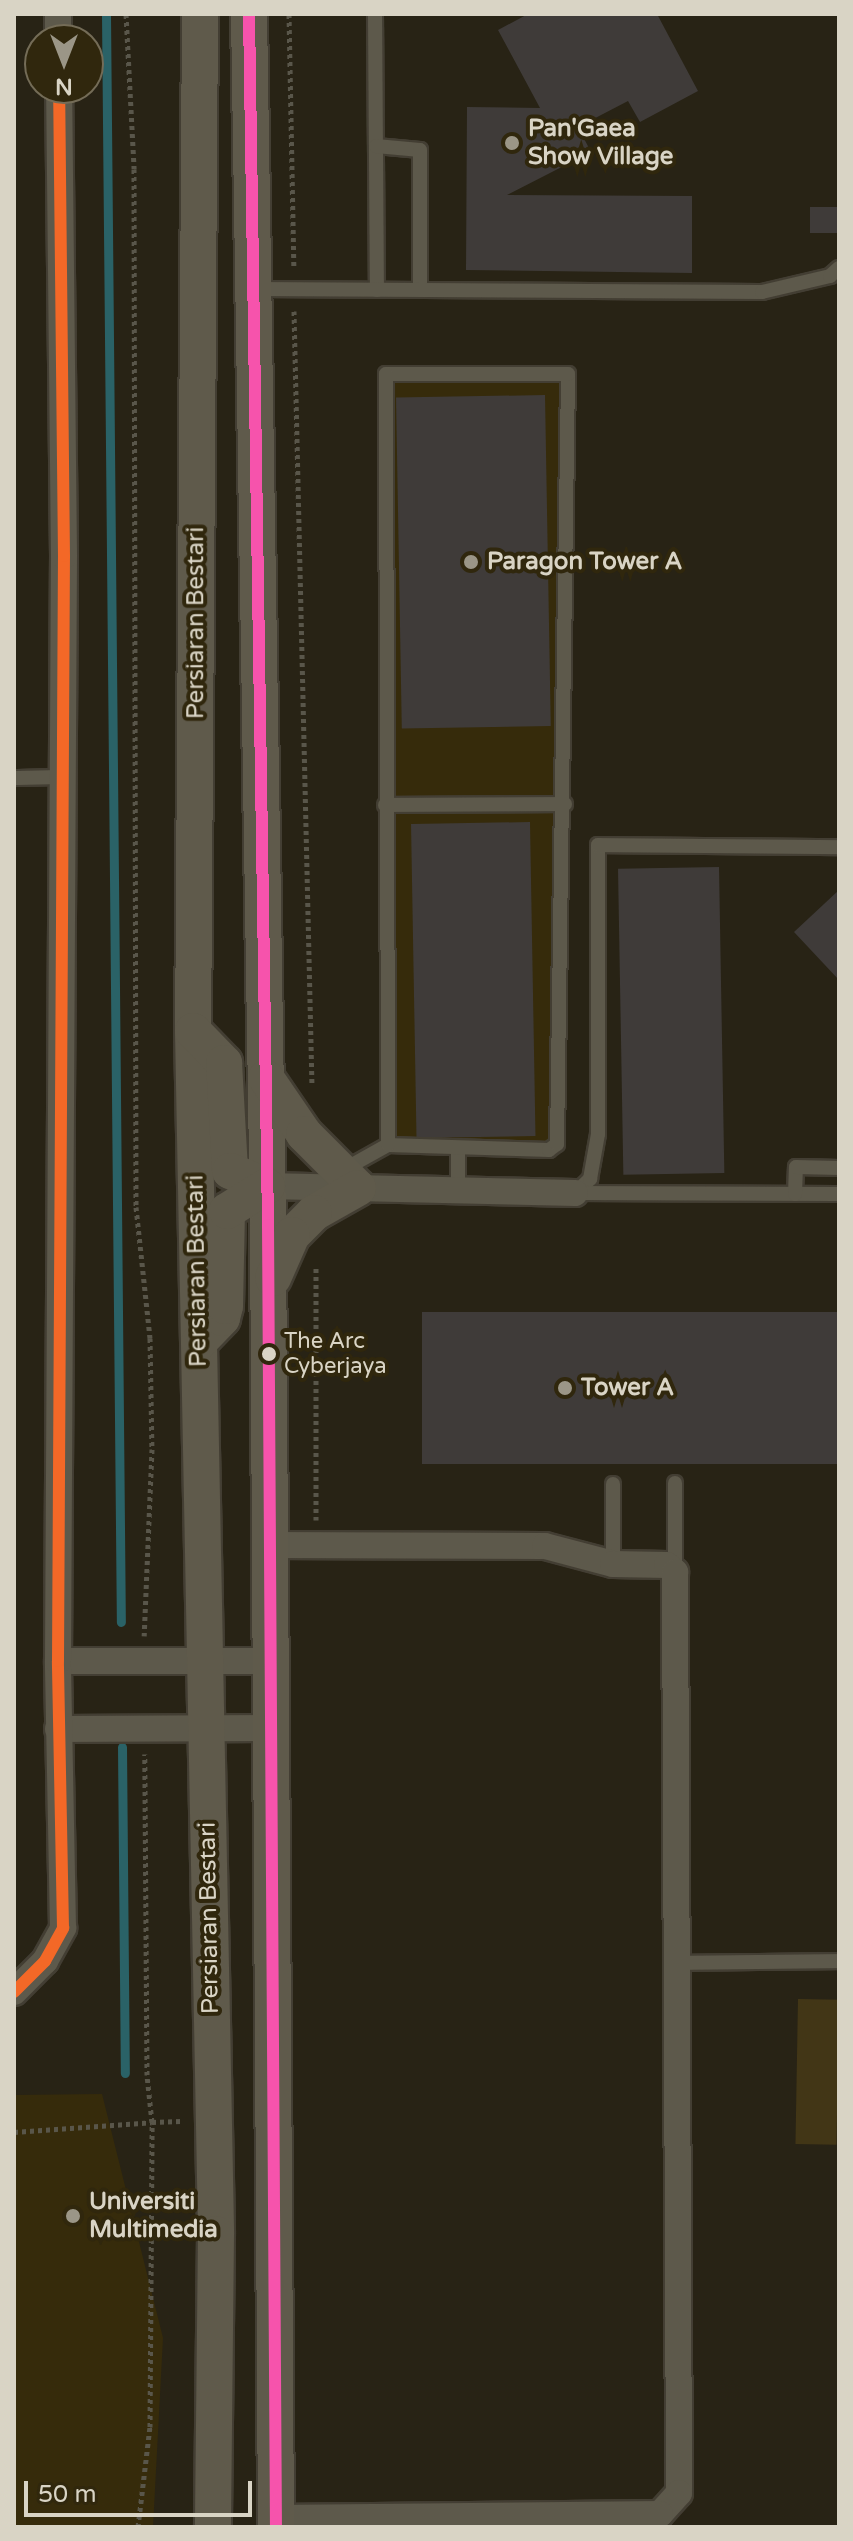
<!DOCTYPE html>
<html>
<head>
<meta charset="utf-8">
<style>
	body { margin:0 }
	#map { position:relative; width:853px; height:2541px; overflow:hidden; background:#282315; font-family:"Varela Round",sans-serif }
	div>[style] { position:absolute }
	.built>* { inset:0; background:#362b0b; transform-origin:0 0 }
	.green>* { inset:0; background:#423616; transform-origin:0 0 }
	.stream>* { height:9px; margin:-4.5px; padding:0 4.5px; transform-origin:4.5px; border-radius:4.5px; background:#2a6267 }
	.building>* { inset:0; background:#3f3b39; transform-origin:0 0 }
	.path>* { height:5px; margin-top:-2.5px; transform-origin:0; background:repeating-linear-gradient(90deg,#59564a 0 4px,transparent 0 8px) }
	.roads { filter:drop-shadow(2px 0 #433e33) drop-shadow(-2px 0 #433e33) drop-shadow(0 2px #433e33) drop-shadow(0 -2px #433e33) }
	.lane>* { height:14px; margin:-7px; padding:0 7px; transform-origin:7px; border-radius:7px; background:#5d594b }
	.street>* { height:26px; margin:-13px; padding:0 13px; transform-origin:13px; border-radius:13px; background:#5d594b }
	.secondary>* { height:36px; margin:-18px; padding:0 18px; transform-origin:18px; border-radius:18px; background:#5f5a4b }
	.bus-1>* { height:12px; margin:-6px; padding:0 6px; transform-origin:6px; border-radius:6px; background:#f653ac }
	.bus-2>* { height:12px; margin:-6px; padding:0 6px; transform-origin:6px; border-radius:6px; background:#f36827 }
	.dots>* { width:22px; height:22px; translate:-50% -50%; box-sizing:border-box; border:4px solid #30270d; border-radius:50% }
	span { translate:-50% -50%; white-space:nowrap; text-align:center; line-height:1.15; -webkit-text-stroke:8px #30270d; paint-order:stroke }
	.bus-label { font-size:22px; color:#d9d4c5 }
	.left { translate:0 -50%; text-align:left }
	.poi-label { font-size:24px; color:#d9d4c5; font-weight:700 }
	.street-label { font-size:24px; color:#d9d4c5 }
	.frame { position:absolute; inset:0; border:16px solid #d9d4c5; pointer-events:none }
	.north { position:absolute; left:24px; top:24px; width:80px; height:80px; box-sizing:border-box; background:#30270d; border:2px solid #746c57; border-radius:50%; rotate:180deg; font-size:22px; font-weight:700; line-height:32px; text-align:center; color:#d9d4c5 }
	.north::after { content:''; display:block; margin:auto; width:28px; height:36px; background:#9b9687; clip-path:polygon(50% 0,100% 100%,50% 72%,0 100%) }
	.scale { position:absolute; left:24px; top:2481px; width:228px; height:36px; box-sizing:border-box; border:4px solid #d9d4c5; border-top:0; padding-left:10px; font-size:24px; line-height:28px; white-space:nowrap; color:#d9d4c5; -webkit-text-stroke:6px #30270d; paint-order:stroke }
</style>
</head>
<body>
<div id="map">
	<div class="built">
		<i style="left:562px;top:381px;width:761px;height:168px;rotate:91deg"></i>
		<i style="clip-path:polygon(102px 2094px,163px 2338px,153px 2527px,14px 2527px,14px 2095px)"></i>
	</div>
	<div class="green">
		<i style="left:798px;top:1999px;width:41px;height:145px;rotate:1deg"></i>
	</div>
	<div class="stream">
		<i style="left:106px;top:14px;width:1608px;rotate:89.47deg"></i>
		<i style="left:122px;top:1747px;width:326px;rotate:89.5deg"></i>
	</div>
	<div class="building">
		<i style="clip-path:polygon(528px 14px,657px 14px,698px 91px,640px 122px,628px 101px,578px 127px,591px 152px,507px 195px,692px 196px,692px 273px,466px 270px,467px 107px,540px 108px,498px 30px)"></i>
		<i style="left:810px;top:207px;width:29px;height:26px"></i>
		<i style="left:545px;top:395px;width:331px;height:149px;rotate:89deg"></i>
		<i style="left:530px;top:822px;width:314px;height:119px;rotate:89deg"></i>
		<i style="left:719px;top:867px;width:306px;height:101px;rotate:89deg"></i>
		<i style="clip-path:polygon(839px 890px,839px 980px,794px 932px)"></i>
		<i style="left:422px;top:1312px;width:417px;height:152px"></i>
	</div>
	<div class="path">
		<i style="left:126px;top:14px;width:155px;rotate:87deg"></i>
		<i style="left:134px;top:169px;width:1038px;rotate:89.89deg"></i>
		<i style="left:136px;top:1207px;width:132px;rotate:83.9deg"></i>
		<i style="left:150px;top:1338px;width:111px;rotate:89deg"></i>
		<i style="left:152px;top:1449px;width:187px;rotate:92.4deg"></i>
		<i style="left:289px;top:14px;width:255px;rotate:88.9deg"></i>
		<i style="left:294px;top:311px;width:774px;rotate:88.67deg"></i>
		<i style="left:316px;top:1520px;width:254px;rotate:-90deg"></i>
		<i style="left:14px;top:2132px;width:138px;rotate:-4.1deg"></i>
		<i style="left:152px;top:2122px;width:47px;rotate:-96.1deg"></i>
		<i style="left:147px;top:2075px;width:321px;rotate:-90.4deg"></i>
		<i style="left:138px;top:2527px;width:101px;rotate:-83.2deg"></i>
		<i style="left:150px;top:2427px;width:305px;rotate:-89.6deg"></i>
		<i style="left:152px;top:2122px;width:29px;rotate:-2deg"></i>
	</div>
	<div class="roads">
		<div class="lane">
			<i style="left:375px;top:14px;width:276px;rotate:89.6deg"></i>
			<i style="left:376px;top:146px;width:44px;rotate:5.2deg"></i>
			<i style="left:420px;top:150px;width:140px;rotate:90deg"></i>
			<i style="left:256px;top:289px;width:506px;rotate:0.34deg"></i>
			<i style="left:762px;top:292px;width:70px;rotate:-13.2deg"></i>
			<i style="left:830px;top:276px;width:12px;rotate:-42deg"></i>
			<i style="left:14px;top:778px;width:49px;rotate:-1.2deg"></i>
			<i style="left:385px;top:805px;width:180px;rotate:-0.3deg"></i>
			<i style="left:458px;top:1150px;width:41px;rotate:90deg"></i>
			<i style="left:343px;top:1170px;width:51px;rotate:-29.1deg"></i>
			<i style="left:388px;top:1145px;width:161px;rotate:1.8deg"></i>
			<i style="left:549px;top:1150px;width:10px;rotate:-37deg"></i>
			<i style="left:557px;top:1144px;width:770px;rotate:-89.18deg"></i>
			<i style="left:568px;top:374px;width:182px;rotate:180deg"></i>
			<i style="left:386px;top:374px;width:771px;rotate:89.85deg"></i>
			<i style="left:575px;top:1193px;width:21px;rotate:-43deg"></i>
			<i style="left:590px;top:1179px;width:46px;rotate:-79.9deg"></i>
			<i style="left:598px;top:1134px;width:289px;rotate:-90deg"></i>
			<i style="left:598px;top:845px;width:241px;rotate:0.5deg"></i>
			<i style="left:575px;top:1193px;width:264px;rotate:0.2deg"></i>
			<i style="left:795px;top:1194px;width:27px;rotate:-88deg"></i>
			<i style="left:796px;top:1167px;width:43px;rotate:1.3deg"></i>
			<i style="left:675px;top:1483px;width:88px;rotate:90deg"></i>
			<i style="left:613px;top:1484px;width:80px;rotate:90deg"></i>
			<i style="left:677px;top:1963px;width:162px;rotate:-0.7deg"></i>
		</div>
		<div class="street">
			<i style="left:58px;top:14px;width:26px;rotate:90deg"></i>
			<i style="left:267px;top:1186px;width:308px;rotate:1.3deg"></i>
			<i style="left:269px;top:1545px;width:276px;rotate:0.2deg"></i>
			<i style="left:545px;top:1546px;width:70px;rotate:14.8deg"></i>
			<i style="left:613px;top:1564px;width:54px;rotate:1.1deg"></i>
			<i style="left:667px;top:1565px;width:11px;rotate:41deg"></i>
			<i style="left:675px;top:1572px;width:921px;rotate:89.75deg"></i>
			<i style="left:679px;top:2493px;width:28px;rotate:132deg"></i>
			<i style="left:660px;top:2514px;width:383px;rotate:179.4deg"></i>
			<i style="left:58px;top:1661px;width:212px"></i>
			<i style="left:58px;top:1729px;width:211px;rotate:-0.3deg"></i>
			<i style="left:14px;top:1992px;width:44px;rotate:-45deg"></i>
			<i style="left:45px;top:1961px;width:38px;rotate:-61deg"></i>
			<i style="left:63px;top:1928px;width:267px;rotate:-91.1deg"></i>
			<i style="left:58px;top:1661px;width:1105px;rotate:-89.69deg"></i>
			<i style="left:64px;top:556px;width:468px;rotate:-90.6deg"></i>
		</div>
		<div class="secondary">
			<i style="left:200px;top:14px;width:1017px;rotate:90.39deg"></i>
			<i style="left:193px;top:1031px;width:1203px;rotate:88.9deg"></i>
			<i style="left:216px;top:2234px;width:293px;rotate:90.6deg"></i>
			<i style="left:249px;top:14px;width:1211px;rotate:89.1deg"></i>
			<i style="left:268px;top:1225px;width:1302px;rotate:89.65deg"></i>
			<i style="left:193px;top:1031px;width:45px;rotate:45.9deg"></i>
			<i style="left:224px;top:1063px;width:108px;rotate:86.8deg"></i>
			<i style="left:230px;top:1171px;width:40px;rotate:22deg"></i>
			<i style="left:266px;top:1078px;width:68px;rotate:55.8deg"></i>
			<i style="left:304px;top:1134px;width:76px;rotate:45deg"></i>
			<i style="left:358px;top:1188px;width:51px;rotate:150.4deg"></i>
			<i style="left:314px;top:1213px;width:31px;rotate:135deg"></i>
			<i style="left:292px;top:1235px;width:47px;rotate:113.8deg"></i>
			<i style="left:199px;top:1342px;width:33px;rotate:-46deg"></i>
			<i style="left:222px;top:1318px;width:12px;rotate:-76deg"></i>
			<i style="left:225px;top:1306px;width:95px;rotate:-88.8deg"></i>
			<i style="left:227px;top:1211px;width:47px;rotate:-32deg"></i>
		</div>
	</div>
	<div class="bus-1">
		<i style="left:249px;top:14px;width:1211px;rotate:89.1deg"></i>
		<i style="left:268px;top:1225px;width:1302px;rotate:89.65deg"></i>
	</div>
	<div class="bus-2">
		<i style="left:14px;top:1992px;width:44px;rotate:-45deg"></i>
		<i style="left:45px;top:1961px;width:38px;rotate:-61deg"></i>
		<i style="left:63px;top:1928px;width:267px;rotate:-91.1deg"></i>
		<i style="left:58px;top:1661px;width:1105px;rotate:-89.69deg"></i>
		<i style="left:64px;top:556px;width:468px;rotate:-90.6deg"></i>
	</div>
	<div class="dots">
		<i style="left:512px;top:143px;background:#9b9687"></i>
		<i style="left:471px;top:562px;background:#9b9687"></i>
		<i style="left:269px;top:1354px;background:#d9d4c5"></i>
		<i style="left:565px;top:1388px;background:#9b9687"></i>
		<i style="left:73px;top:2216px;background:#9b9687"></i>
	</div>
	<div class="bus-label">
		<span class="left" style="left:284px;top:1354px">The Arc<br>Cyberjaya</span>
	</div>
	<div class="poi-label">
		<span class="left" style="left:528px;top:143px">Pan'Gaea<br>Show Village</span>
		<span class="left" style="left:487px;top:562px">Paragon Tower A</span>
		<span class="left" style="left:581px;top:1388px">Tower A</span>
		<span class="left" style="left:89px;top:2216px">Universiti<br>Multimedia</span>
	</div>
	<div class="street-label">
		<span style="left:196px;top:623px;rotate:-90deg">Persiaran Bestari</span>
		<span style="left:197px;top:1271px;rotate:-91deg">Persiaran Bestari</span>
		<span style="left:209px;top:1918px;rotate:-91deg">Persiaran Bestari</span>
	</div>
	<div class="frame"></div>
	<div class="north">N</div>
	<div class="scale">50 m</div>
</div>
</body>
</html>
